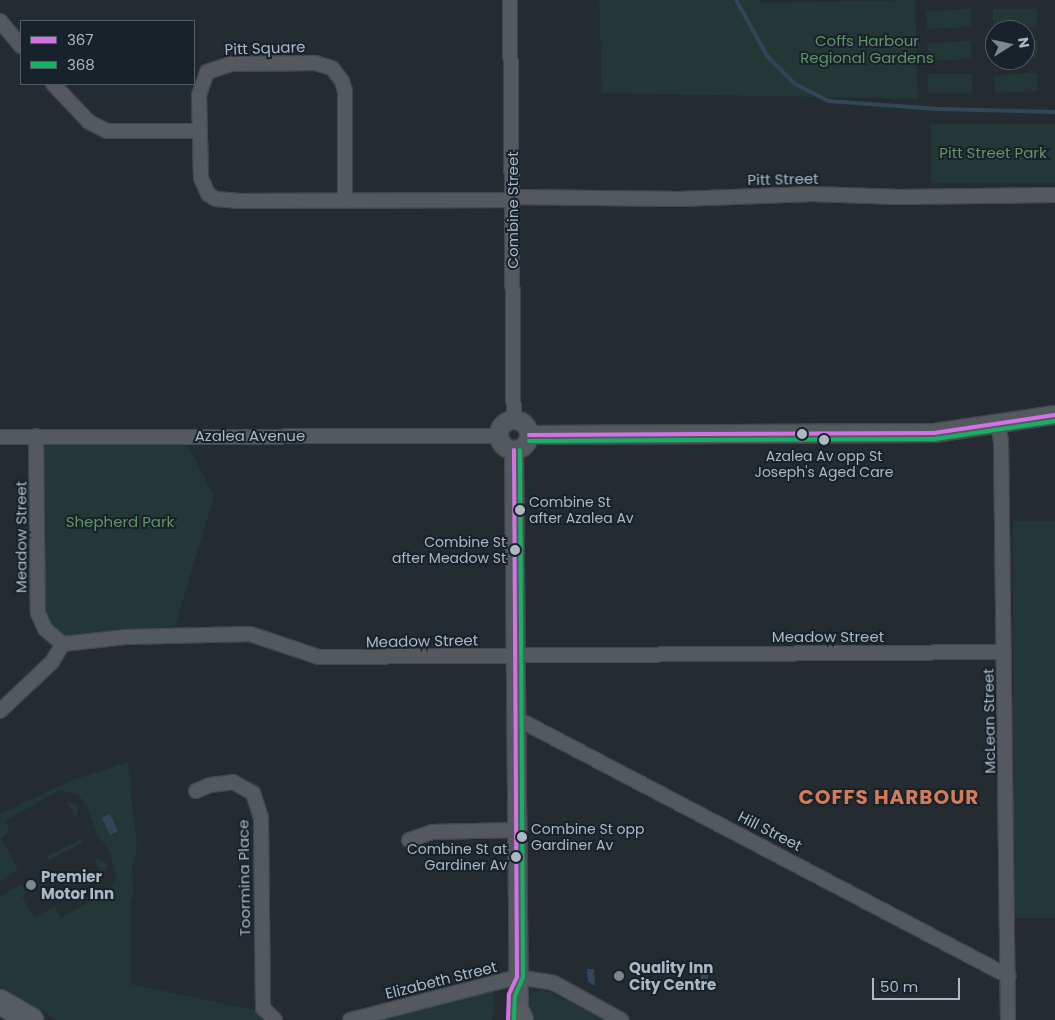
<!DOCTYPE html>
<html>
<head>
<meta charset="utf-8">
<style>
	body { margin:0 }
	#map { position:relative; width:1055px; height:1020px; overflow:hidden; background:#242b31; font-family:Poppins,sans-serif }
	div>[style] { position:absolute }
	.green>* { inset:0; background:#223736; transform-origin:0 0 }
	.water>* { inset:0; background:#314759; transform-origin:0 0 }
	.stream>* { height:4px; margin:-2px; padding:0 2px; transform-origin:2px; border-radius:2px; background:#314759 }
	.roads { filter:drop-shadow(1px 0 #42484d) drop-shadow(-1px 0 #42484d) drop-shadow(0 1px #42484d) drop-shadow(0 -1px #42484d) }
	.minor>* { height:14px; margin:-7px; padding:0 7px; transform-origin:7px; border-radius:7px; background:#53595f }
	.tertiary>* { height:18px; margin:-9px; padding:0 9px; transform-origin:9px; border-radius:9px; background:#53595f }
	.tertiary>.ring { margin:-9px; padding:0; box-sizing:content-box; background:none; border:18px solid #53595f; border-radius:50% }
	.trunk>* { height:24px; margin:-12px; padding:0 12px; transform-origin:12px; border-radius:12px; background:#575c60 }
	.bus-1>* { height:4px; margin:-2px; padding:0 2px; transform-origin:2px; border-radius:2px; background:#d373e3 }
	.bus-2>* { height:4px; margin:-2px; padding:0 2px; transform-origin:2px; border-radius:2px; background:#13b361 }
	.dots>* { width:14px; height:14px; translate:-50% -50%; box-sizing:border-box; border:2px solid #18222a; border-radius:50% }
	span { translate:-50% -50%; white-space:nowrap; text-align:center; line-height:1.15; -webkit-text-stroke:4px #18222a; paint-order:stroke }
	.bus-label { font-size:14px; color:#acb8c3 }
	.left { translate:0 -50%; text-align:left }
	.right { translate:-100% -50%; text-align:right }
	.park-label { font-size:15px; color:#649368 }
	.street-label { font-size:15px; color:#acb8c3 }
	.poi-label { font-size:15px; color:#acb8c3; font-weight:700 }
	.district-label { font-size:20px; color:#d37c57; font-weight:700; letter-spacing:1px }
	.legend { position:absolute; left:20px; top:20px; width:175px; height:65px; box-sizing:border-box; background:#18222a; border:1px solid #535e67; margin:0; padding:6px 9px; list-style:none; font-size:15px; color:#acb8c3 }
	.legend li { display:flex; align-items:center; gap:10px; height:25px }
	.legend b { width:25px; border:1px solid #535e67 }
	.north { position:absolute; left:985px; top:20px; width:50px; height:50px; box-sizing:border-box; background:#18222a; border:1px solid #535e67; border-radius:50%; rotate:80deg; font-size:14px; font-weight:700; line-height:20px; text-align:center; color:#acb8c3 }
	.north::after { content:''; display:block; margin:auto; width:18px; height:22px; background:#7c8790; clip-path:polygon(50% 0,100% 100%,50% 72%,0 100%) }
	.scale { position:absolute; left:872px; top:978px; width:88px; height:22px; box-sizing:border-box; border:2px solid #acb8c3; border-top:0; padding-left:6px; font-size:15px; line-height:18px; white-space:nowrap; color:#acb8c3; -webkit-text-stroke:4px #18222a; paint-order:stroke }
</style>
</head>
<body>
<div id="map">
	<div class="green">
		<i style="clip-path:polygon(599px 0,758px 0,762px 3px,915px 0,918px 99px,602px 93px)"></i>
		<i style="left:970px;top:9px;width:18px;height:44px;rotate:87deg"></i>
		<i style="left:1037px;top:9px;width:18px;height:44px;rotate:90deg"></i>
		<i style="left:1025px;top:40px;width:12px;height:18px"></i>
		<i style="left:971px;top:41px;width:18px;height:44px;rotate:87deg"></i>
		<i style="left:1037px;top:73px;width:18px;height:43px;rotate:87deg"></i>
		<i style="left:972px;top:74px;width:19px;height:44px;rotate:90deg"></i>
		<i style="left:931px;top:124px;width:124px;height:59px"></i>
		<i style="clip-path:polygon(36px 436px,183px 436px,214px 496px,172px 636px,63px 644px,45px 629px)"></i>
		<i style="left:1013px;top:521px;width:42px;height:397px"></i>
		<i style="clip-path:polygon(128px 762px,137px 847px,132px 869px,134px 891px,130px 904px,130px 984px,258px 1011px,262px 1020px,57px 1020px,0 986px,0 897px,21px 884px,26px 893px,22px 896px,34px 918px,55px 906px,61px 918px,111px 889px,116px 877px,110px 852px,96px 833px,87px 806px,79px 796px,60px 790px,5px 821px,10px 832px,1px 838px,18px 869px,0 882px,0 814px,73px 780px)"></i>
		<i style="clip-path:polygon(66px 801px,79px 806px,76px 819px)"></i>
		<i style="left:81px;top:839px;width:4px;height:38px;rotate:63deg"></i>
		<i style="clip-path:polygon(99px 858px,108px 865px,102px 875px,94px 859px)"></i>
		<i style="clip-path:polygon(493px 989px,496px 1004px,492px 1020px,378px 1020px,408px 1009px)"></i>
		<i style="clip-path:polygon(541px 990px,549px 992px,605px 1020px,527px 1020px,525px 1001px,532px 993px)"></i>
	</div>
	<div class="water">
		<i style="left:110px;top:814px;width:19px;height:9px;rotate:65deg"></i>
		<i style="clip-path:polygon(708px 964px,708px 980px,701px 980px,700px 965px)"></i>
		<i style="clip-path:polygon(587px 969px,594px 969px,595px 986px,588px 982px)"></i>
	</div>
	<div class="stream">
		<i style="left:736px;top:0;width:65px;rotate:60.7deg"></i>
		<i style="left:768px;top:57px;width:38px;rotate:45deg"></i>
		<i style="left:795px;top:84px;width:37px;rotate:27deg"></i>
		<i style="left:828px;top:101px;width:111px;rotate:4.1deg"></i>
		<i style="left:939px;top:109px;width:116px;rotate:1.5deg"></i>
	</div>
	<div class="roads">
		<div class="minor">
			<i style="left:510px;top:0;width:420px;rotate:89.5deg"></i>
			<i style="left:0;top:21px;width:33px;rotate:50deg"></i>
			<i style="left:53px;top:84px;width:52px;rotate:46.5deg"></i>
			<i style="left:89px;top:122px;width:20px;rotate:27deg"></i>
			<i style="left:107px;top:131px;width:92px"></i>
			<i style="left:512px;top:197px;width:168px;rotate:0.7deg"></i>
			<i style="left:680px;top:199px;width:132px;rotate:-2.2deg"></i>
			<i style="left:812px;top:194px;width:88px;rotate:2deg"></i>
			<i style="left:900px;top:197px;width:155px;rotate:-0.7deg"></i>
			<i style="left:345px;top:201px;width:110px;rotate:-90deg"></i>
			<i style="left:345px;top:91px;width:10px;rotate:-107deg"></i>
			<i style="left:342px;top:81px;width:16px;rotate:-128deg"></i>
			<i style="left:332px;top:68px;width:18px;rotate:-164deg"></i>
			<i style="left:315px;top:63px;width:84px;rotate:179.3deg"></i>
			<i style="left:231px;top:64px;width:25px;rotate:162deg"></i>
			<i style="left:207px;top:72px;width:24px;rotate:109deg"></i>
			<i style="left:199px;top:95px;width:83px;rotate:88.6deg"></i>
			<i style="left:201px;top:178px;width:17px;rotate:66deg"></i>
			<i style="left:208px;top:194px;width:9px;rotate:32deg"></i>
			<i style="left:216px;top:199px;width:21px;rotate:5deg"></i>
			<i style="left:237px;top:201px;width:276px;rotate:-0.2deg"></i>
			<i style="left:998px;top:423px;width:18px;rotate:81deg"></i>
			<i style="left:1001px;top:441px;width:579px;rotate:89.31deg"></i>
			<i style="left:36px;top:436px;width:177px;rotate:89.4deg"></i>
			<i style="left:38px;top:613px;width:17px;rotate:66deg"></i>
			<i style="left:45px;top:629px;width:23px;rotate:40deg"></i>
			<i style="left:63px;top:644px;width:62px;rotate:-6.4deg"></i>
			<i style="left:125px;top:637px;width:125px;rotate:-1.4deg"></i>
			<i style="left:250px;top:634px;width:73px;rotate:18.4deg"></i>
			<i style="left:319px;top:657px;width:685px;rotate:-0.42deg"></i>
			<i style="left:0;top:437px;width:499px;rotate:-0.1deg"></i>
			<i style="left:0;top:711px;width:71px;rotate:-43.3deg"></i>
			<i style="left:52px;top:662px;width:21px;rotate:-59deg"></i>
			<i style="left:516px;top:718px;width:556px;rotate:27.67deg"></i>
			<i style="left:196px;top:791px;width:15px;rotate:-23deg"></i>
			<i style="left:210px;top:785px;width:23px;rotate:-7deg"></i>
			<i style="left:233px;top:782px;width:23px;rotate:29deg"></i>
			<i style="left:253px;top:793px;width:26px;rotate:72deg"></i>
			<i style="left:261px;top:818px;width:190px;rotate:89.4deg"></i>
			<i style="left:263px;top:1008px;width:17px;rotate:45deg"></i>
			<i style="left:409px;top:840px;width:24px;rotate:-19deg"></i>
			<i style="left:432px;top:832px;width:84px;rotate:-1.4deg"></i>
			<i style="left:350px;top:1020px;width:172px;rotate:-14.4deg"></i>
			<i style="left:517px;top:977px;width:37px;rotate:9deg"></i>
			<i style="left:554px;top:983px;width:77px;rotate:28.9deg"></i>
		</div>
		<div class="tertiary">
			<i class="ring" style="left:499px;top:420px;width:12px;height:12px"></i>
			<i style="left:529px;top:435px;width:405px;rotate:-0.3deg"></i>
			<i style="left:934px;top:433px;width:122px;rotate:-8.5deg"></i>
			<i style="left:514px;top:450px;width:570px;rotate:89.5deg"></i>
		</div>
		<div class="trunk">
			<i style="left:0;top:1002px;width:36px;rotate:30deg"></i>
			<i style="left:519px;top:1015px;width:5px;rotate:68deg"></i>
		</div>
	</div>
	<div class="bus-1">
		<i style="left:529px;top:435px;width:405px;rotate:-0.3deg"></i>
		<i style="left:934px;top:433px;width:122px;rotate:-8.5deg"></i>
		<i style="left:508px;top:1020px;width:26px;rotate:-88deg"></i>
		<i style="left:509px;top:994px;width:19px;rotate:-65deg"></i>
		<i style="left:517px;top:977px;width:527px;rotate:-90.33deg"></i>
	</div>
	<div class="bus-2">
		<i style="left:529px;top:441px;width:405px;rotate:-0.3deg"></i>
		<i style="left:934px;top:439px;width:122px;rotate:-8.5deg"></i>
		<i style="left:514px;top:1020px;width:24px;rotate:-88deg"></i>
		<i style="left:515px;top:996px;width:21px;rotate:-67deg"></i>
		<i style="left:523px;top:977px;width:527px;rotate:-90.33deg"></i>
	</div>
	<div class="dots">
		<i style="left:802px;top:434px;background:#acb8c3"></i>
		<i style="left:824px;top:440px;background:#acb8c3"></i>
		<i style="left:520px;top:510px;background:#acb8c3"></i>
		<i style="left:515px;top:550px;background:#acb8c3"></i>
		<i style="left:522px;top:837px;background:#acb8c3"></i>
		<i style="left:516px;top:857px;background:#acb8c3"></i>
		<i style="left:31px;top:885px;background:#7c8790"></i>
		<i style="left:619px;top:976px;background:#7c8790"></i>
	</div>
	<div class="bus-label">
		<span style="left:824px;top:464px">Azalea Av opp St<br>Joseph's Aged Care</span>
		<span class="left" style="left:529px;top:510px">Combine St<br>after Azalea Av</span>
		<span class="right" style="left:506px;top:550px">Combine St<br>after Meadow St</span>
		<span class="left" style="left:531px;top:837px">Combine St opp<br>Gardiner Av</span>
		<span class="right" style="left:507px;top:857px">Combine St at<br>Gardiner Av</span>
	</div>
	<div class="park-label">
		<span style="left:867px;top:49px">Coffs Harbour<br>Regional Gardens</span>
		<span style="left:993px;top:153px">Pitt Street Park</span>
		<span style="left:120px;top:522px">Shepherd Park</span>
	</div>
	<div class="street-label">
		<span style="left:265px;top:48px;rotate:-2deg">Pitt Square</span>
		<span style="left:783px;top:179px;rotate:-1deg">Pitt Street</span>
		<span style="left:513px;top:210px;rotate:-90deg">Combine Street</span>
		<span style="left:250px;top:436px">Azalea Avenue</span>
		<span style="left:21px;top:537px;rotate:-90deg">Meadow Street</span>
		<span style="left:828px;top:637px">Meadow Street</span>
		<span style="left:422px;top:641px;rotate:-1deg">Meadow Street</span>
		<span style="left:989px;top:721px;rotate:-91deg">McLean Street</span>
		<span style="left:770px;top:831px;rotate:27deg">Hill Street</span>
		<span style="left:244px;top:878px;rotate:-91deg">Toormina Place</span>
		<span style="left:441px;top:980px;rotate:-14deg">Elizabeth Street</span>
	</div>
	<div class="poi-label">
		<span class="left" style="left:41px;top:885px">Premier<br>Motor Inn</span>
		<span class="left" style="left:629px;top:976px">Quality Inn<br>City Centre</span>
	</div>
	<div class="district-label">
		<span style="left:889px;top:797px">COFFS HARBOUR</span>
	</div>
	<ul class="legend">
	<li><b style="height:6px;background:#d373e3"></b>367</li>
	<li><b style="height:6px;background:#13b361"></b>368</li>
	</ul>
	<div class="north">N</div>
	<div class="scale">50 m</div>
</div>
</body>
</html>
